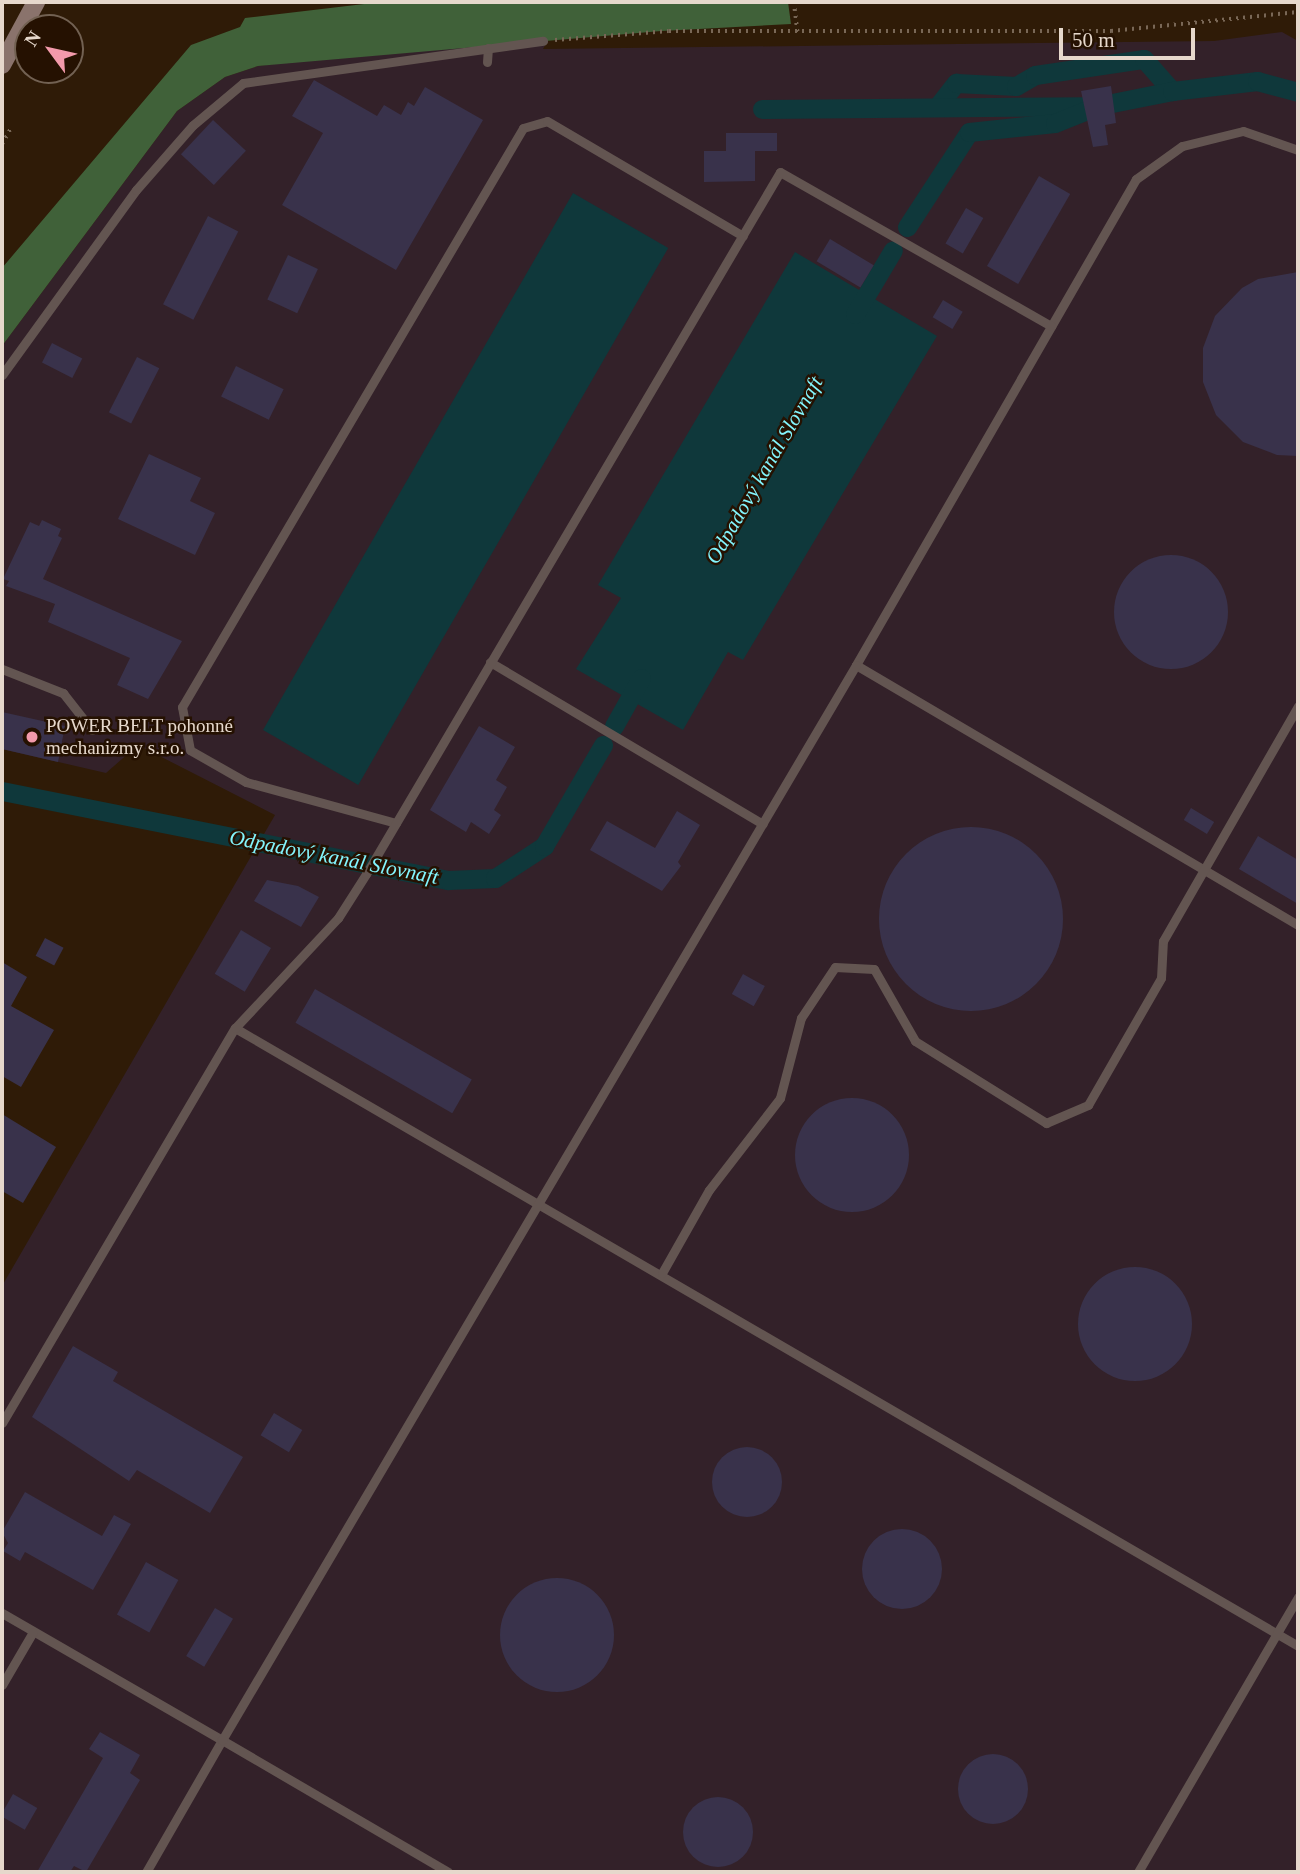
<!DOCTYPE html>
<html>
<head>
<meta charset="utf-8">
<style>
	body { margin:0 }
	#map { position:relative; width:1300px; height:1874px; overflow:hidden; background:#2f1b07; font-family:"Times New Roman",serif }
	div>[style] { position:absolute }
	.industrial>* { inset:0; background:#332129 }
	.forest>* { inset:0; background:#406139 }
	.water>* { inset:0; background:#0f383b; transform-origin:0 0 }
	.canal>* { height:19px; margin:-9.5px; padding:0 9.5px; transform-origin:9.5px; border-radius:9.5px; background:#0f383b }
	.building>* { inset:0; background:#39324b; transform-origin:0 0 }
	.round { border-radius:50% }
	.path>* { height:3.5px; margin-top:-1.75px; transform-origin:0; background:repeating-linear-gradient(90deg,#796756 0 2px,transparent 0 7px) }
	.service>* { height:9px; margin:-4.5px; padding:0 4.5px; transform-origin:4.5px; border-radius:4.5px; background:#635551 }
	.secondary>* { height:18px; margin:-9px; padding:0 9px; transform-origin:9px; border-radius:9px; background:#8a736c }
	.dots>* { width:19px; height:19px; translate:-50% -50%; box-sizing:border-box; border:4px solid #251101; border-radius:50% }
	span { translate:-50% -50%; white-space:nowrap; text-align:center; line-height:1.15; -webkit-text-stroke:5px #251101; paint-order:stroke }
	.poi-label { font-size:19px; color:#e6d8cc }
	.left { translate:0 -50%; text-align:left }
	.water-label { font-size:21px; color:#83f5fd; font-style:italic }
	.frame { position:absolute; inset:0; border:4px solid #e6d8cc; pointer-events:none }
	.north { position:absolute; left:14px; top:14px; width:70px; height:70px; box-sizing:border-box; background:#251101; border:2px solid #726152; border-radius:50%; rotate:303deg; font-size:19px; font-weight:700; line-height:28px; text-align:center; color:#e6d8cc }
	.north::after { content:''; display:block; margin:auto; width:24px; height:32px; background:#f39aab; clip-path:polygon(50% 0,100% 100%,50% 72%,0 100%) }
	.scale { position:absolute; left:1059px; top:28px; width:136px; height:32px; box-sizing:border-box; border:4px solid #e6d8cc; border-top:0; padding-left:9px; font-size:21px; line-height:24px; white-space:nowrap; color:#e6d8cc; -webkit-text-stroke:5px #251101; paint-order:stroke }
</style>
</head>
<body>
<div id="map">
	<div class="industrial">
		<i style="clip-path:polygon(554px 29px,543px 49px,1214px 41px,1282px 32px,1298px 41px,1298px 1872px,2px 1872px,2px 1286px,275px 815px,138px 745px,106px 773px,2px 749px,2px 346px,177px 111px,225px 77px,258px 66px)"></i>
	</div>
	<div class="forest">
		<i style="clip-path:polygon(381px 2px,788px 2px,791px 24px,661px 31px,258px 66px,225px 77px,177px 111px,2px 346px,2px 268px,191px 45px,240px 27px,245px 18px)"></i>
	</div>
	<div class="water">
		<i style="left:573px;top:193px;width:110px;height:620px;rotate:30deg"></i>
		<i style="clip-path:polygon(795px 252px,937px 336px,743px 660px,728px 652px,683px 730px,576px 669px,621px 598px,598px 585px)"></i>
	</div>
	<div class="canal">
		<i style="left:937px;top:107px;width:31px;rotate:-52deg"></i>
		<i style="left:956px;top:83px;width:60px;rotate:2.9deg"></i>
		<i style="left:1016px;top:86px;width:22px;rotate:-30deg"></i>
		<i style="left:1035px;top:75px;width:110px;rotate:-8.4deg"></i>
		<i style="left:1144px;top:59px;width:43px;rotate:48.8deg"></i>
		<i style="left:762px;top:109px;width:324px;rotate:-0.5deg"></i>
		<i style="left:907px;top:227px;width:113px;rotate:-56.9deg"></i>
		<i style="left:969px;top:132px;width:86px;rotate:-6deg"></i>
		<i style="left:1055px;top:123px;width:45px;rotate:-22deg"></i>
		<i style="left:1097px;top:106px;width:76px;rotate:-11.3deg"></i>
		<i style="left:1172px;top:91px;width:86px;rotate:-6.7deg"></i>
		<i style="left:1257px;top:81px;width:42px;rotate:15deg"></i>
		<i style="left:855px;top:314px;width:74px;rotate:-59.3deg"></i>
		<i style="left:614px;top:726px;width:55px;rotate:-60.6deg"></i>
		<i style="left:2px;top:791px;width:455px;rotate:11.3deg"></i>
		<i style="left:448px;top:880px;width:47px;rotate:-2.4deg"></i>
		<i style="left:495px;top:878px;width:59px;rotate:-33.1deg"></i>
		<i style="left:544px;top:846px;width:117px;rotate:-59.7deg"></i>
	</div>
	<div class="building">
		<i style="clip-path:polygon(314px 80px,377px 116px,384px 105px,401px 115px,408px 102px,414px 106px,425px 87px,483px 120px,396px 270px,282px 205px,323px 133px,292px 116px)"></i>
		<i style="clip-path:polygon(1111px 86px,1116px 123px,1105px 125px,1108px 145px,1093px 147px,1081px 91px)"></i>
		<i style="left:213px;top:120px;width:45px;height:47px;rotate:43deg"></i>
		<i style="clip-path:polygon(726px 133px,777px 133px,777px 151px,755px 151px,755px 181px,704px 182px,704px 151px,726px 151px)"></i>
		<i style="left:1039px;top:176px;width:36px;height:104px;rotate:30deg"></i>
		<i style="left:966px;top:208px;width:20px;height:41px;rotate:30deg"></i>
		<i style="left:208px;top:216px;width:34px;height:99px;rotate:27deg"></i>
		<i style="left:830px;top:239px;width:51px;height:26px;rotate:31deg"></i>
		<i style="left:288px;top:255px;width:33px;height:49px;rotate:25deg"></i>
		<i style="clip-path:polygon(1298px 272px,1298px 456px,1277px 455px,1243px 442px,1216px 415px,1203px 382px,1203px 348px,1215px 316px,1242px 288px,1258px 279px)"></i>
		<i style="left:943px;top:300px;width:23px;height:20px;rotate:31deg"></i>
		<i style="left:52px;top:343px;width:34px;height:22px;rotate:27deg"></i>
		<i style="left:137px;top:357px;width:25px;height:62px;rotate:27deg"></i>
		<i style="left:236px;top:366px;width:53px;height:34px;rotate:26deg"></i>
		<i style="clip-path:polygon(149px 454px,201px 478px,190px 501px,215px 513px,195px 555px,118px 519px)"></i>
		<i style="clip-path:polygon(42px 520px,61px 529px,58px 536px,62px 538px,43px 579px,182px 641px,148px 699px,117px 685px,130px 658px,48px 622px,55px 604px,6px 586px,9px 581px,3px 579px,30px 522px,39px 526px)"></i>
		<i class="round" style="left:1114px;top:555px;width:114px;height:114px"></i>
		<i style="clip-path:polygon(2px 712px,65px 726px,58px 762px,2px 749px)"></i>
		<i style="clip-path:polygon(479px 726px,515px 747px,496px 780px,507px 787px,494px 810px,501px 815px,489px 834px,471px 822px,466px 832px,430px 810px)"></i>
		<i style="left:1191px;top:808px;width:27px;height:14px;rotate:31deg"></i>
		<i style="clip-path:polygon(677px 811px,700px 825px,678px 862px,681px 866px,662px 891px,590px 850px,607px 821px,655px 848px)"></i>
		<i class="round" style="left:879px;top:827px;width:184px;height:184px"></i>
		<i style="clip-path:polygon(1258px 836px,1298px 860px,1298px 904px,1239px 869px)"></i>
		<i style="clip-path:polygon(267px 880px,298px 886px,319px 897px,301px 927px,254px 901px)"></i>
		<i style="left:241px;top:930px;width:35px;height:51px;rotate:31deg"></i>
		<i style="left:45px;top:938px;width:21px;height:20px;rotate:28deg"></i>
		<i style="clip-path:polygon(2px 962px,27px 977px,11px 1006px,54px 1030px,21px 1087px,2px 1076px)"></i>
		<i style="left:743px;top:974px;width:25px;height:23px;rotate:29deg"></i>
		<i style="left:315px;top:989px;width:181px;height:39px;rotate:30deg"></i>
		<i class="round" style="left:795px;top:1098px;width:114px;height:114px"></i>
		<i style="clip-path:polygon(2px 1114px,56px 1147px,23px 1203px,2px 1191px)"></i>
		<i class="round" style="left:1078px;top:1267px;width:114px;height:114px"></i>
		<i style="clip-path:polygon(73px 1346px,118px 1372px,113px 1381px,243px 1457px,210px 1513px,137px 1470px,129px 1481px,32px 1417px)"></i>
		<i style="left:274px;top:1413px;width:33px;height:26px;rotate:31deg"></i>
		<i class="round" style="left:712px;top:1447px;width:70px;height:70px"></i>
		<i style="clip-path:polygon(25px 1492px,102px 1536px,114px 1515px,131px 1524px,93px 1590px,25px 1552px,20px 1561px,3px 1551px,8px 1543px,2px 1532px)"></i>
		<i class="round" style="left:862px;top:1529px;width:80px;height:80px"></i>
		<i style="left:146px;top:1562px;width:37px;height:60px;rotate:29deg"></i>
		<i class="round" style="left:500px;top:1578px;width:114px;height:114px"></i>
		<i style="left:215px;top:1608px;width:21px;height:56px;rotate:31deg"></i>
		<i style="clip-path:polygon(100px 1732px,140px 1755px,130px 1773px,140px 1780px,86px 1872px,74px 1866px,70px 1872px,37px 1872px,103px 1758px,89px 1749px)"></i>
		<i class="round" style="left:958px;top:1754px;width:70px;height:70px"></i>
		<i style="left:13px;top:1794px;width:28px;height:25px;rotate:30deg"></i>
		<i class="round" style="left:683px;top:1797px;width:70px;height:70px"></i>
	</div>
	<div class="path">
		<i style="left:794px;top:2px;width:32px;rotate:83deg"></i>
		<i style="left:555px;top:40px;width:114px;rotate:-4.5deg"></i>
		<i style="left:669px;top:31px;width:442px"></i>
		<i style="left:1111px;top:31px;width:188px;rotate:-5.8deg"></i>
		<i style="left:2px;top:144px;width:18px;rotate:-61deg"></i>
	</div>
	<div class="service">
		<i style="left:487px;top:62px;width:14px;rotate:-86deg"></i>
		<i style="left:1298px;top:150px;width:58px;rotate:-160.9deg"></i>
		<i style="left:1243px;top:131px;width:63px;rotate:166.2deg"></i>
		<i style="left:1182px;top:146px;width:57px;rotate:144.3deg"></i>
		<i style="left:1136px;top:179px;width:561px;rotate:119.95deg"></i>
		<i style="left:856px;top:665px;width:513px;rotate:30.47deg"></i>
		<i style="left:2px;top:375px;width:228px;rotate:-54.1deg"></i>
		<i style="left:136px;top:190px;width:86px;rotate:-48.8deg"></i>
		<i style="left:193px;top:125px;width:65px;rotate:-40deg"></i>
		<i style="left:243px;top:83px;width:303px;rotate:-8deg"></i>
		<i style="left:490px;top:662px;width:317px;rotate:30.7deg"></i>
		<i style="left:2px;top:669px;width:66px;rotate:21.5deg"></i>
		<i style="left:63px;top:693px;width:47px;rotate:51.9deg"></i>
		<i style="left:396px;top:823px;width:156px;rotate:-164.7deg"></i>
		<i style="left:246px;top:782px;width:64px;rotate:-150.3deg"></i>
		<i style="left:190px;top:750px;width:44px;rotate:-100.5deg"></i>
		<i style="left:182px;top:707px;width:672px;rotate:-59.5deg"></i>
		<i style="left:523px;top:128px;width:25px;rotate:-16deg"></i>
		<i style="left:547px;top:121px;width:227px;rotate:30.4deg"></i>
		<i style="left:235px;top:1028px;width:1230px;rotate:30.17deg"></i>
		<i style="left:662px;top:1273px;width:95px;rotate:-60.5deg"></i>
		<i style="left:709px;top:1190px;width:116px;rotate:-52.3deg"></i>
		<i style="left:780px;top:1098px;width:83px;rotate:-75.3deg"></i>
		<i style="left:801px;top:1018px;width:61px;rotate:-56.3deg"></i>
		<i style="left:835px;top:967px;width:39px;rotate:3deg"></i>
		<i style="left:874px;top:969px;width:83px;rotate:60.3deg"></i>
		<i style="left:915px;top:1041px;width:155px;rotate:32deg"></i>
		<i style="left:1046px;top:1123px;width:46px;rotate:-23.2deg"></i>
		<i style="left:1088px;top:1105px;width:146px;rotate:-60.1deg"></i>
		<i style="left:1161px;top:978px;width:37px;rotate:-87deg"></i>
		<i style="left:1163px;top:941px;width:271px;rotate:-60.1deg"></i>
		<i style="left:2px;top:1423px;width:459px;rotate:-59.5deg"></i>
		<i style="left:235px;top:1028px;width:151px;rotate:-46.9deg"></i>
		<i style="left:338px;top:918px;width:52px;rotate:-57.5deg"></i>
		<i style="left:366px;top:874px;width:815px;rotate:-59.47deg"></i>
		<i style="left:780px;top:172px;width:312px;rotate:29.6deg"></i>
		<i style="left:2px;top:1613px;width:254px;rotate:30deg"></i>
		<i style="left:222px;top:1740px;width:152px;rotate:119.9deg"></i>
		<i style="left:2px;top:1685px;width:61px;rotate:-59.7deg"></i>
		<i style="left:448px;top:1872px;width:262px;rotate:-149.7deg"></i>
		<i style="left:222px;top:1740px;width:1248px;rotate:-59.47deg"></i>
		<i style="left:1138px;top:1872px;width:318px;rotate:-59.8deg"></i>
	</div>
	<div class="secondary">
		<i style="left:2px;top:65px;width:72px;rotate:-61.6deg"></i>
	</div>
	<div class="dots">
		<i style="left:32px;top:737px;background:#f39aab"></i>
	</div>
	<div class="poi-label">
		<span class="left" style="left:46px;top:737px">POWER BELT pohonné<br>mechanizmy s.r.o.</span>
	</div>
	<div class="water-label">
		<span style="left:764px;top:470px;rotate:-60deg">Odpadový kanál Slovnaft</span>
		<span style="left:334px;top:857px;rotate:11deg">Odpadový kanál Slovnaft</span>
	</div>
	<div class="frame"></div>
	<div class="north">N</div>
	<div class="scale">50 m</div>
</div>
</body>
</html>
